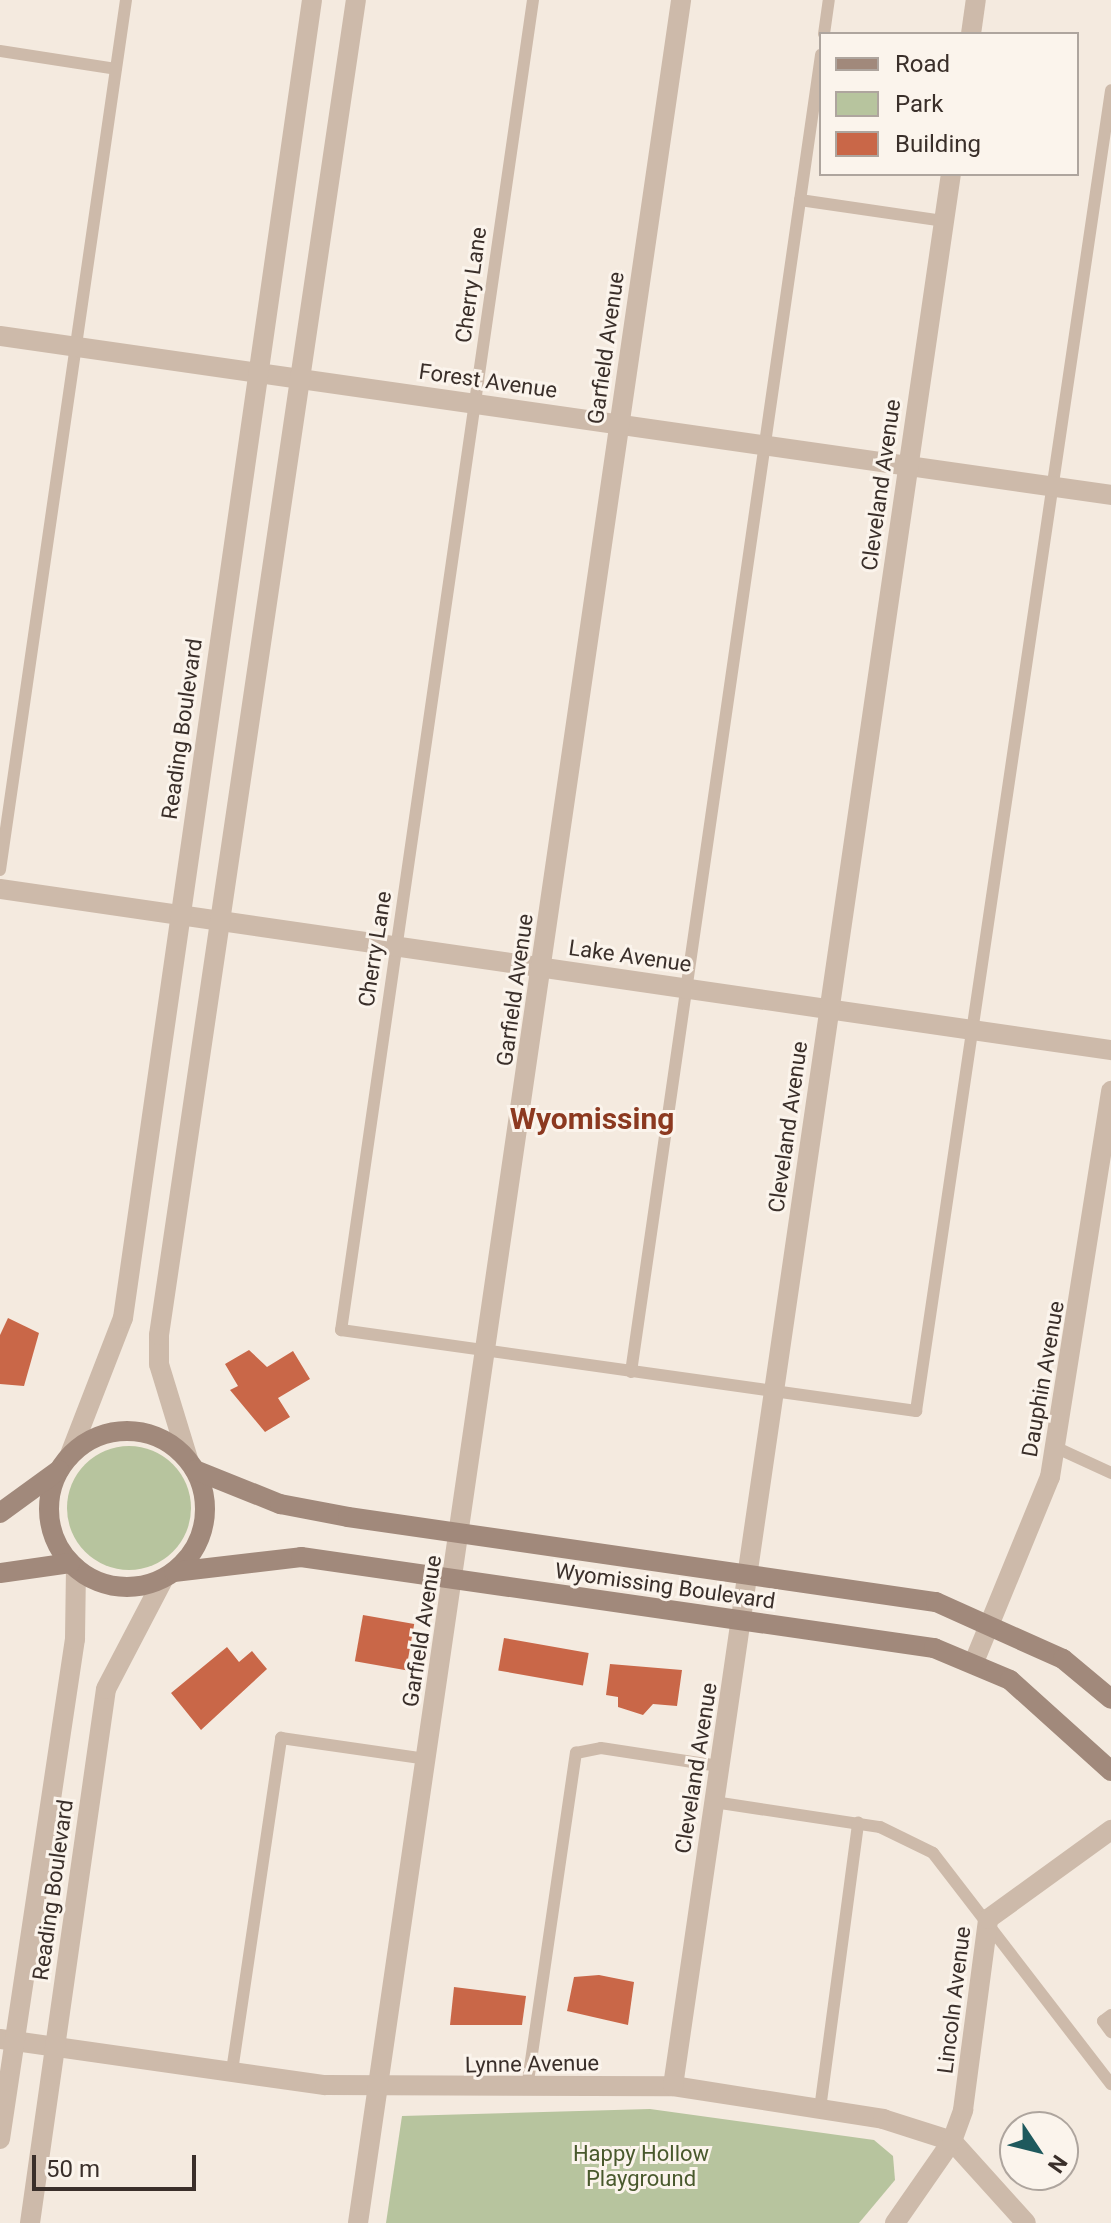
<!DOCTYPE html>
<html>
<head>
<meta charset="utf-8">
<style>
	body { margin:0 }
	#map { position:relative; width:1111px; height:2223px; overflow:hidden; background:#f4eadf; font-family:Roboto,sans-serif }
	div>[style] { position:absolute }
	.green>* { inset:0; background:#b7c49e }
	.round { border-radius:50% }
	.building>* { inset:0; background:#c96748; transform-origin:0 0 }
	.service>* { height:12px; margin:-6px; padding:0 6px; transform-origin:6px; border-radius:6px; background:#cdbaaa }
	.minor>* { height:20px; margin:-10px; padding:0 10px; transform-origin:10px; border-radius:10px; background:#cdbaaa }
	.tertiary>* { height:20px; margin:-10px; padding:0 10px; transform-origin:10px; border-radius:10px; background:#cdbaaa }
	.secondary>* { height:20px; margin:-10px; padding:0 10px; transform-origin:10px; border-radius:10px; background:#a1897b }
	.secondary>.ring { margin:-10px; padding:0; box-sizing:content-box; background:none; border:20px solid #a1897b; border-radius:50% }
	span { translate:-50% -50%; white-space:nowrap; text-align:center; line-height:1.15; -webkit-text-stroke:6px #fbf4ec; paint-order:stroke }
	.street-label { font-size:22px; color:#3a2f2a }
	.park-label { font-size:22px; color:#49592d }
	.district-label { font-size:30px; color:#8c3920; font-weight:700 }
	.legend { position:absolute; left:819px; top:32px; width:260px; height:144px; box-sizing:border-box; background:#fbf4ec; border:2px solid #aea59e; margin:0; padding:10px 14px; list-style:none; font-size:24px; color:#3a2f2a }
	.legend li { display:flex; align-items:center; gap:16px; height:40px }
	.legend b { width:40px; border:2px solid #aea59e }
	.north { position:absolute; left:999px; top:2111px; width:80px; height:80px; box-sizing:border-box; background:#fbf4ec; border:2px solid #aea59e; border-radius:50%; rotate:125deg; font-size:22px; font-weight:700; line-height:32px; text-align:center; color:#3a2f2a }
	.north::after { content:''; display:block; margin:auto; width:28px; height:36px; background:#1e595d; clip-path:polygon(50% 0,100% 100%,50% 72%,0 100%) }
	.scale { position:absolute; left:32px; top:2155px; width:164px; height:36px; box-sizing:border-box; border:4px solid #3a2f2a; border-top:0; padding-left:10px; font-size:24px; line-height:28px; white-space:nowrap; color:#3a2f2a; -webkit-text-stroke:6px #fbf4ec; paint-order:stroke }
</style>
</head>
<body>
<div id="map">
	<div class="green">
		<i class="round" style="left:67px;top:1446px;width:124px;height:124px"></i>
		<i style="clip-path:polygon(650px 2109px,874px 2140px,893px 2156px,895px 2180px,859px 2223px,386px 2223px,402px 2116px)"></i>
	</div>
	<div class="building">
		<i style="clip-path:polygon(8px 1318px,39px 1333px,24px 1386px,0 1384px,0 1335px)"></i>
		<i style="clip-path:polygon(249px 1350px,267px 1367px,293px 1351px,310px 1379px,278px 1398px,290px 1417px,265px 1432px,230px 1390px,238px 1386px,225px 1364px)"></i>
		<i style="left:363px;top:1615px;width:52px;height:47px;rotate:10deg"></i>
		<i style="left:504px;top:1638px;width:86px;height:33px;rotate:10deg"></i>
		<i style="clip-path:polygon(227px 1647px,239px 1662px,252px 1651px,267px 1669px,201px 1730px,171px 1693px)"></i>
		<i style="clip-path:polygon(610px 1664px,682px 1670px,677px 1706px,653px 1704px,643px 1715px,618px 1707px,618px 1697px,606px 1695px)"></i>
		<i style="clip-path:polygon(599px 1975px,634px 1982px,628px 2025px,567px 2011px,574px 1977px)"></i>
		<i style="clip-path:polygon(454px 1987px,526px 1996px,522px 2025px,450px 2025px)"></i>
	</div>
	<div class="service">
		<i style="left:533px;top:0;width:1344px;rotate:98.21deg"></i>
		<i style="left:341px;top:1330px;width:581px;rotate:8.02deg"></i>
		<i style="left:916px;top:1411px;width:1335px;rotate:-81.6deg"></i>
		<i style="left:824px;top:34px;width:34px;rotate:-82deg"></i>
		<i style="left:0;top:51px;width:117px;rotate:8.8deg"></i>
		<i style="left:800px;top:200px;width:146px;rotate:8.3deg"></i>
		<i style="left:0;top:870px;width:879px;rotate:-81.76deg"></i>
		<i style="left:631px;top:1372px;width:1331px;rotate:-81.79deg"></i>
		<i style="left:1057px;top:1448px;width:60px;rotate:24.8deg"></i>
		<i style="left:714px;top:1802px;width:168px;rotate:8.6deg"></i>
		<i style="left:880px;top:1827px;width:59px;rotate:26.1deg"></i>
		<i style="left:933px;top:1853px;width:292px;rotate:52.4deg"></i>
		<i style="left:1111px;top:2015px;width:10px;rotate:143deg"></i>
		<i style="left:1103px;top:2021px;width:14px;rotate:54deg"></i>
		<i style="left:232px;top:2071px;width:337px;rotate:-81.6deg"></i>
		<i style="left:281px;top:1738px;width:148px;rotate:8.2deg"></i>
		<i style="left:527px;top:2088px;width:339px;rotate:-81.7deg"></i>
		<i style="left:576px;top:1753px;width:25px;rotate:-11deg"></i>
		<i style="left:601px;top:1748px;width:119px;rotate:8.7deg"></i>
		<i style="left:820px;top:2109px;width:289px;rotate:-82.4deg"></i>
	</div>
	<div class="minor">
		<i style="left:971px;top:34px;width:34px;rotate:-82deg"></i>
		<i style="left:0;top:336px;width:1122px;rotate:8.14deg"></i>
		<i style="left:0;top:889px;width:1123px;rotate:8.25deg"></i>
		<i style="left:974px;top:1662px;width:200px;rotate:-67.7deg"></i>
		<i style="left:1050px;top:1477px;width:391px;rotate:-81deg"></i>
		<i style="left:0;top:2039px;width:328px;rotate:8.1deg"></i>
		<i style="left:325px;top:2085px;width:348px;rotate:0.2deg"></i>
		<i style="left:673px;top:2086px;width:213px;rotate:8.9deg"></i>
		<i style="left:883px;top:2119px;width:72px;rotate:17.7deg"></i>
		<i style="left:952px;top:2141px;width:110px;rotate:47.9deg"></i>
		<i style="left:673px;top:2086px;width:1932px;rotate:-81.73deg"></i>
		<i style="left:358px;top:2223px;width:2246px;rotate:-81.73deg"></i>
		<i style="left:895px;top:2223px;width:100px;rotate:-55.2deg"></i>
		<i style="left:952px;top:2141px;width:33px;rotate:-70deg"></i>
		<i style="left:963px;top:2110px;width:193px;rotate:-82.5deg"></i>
		<i style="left:988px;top:1919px;width:152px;rotate:-35.9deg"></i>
	</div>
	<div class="tertiary">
		<i style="left:69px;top:1457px;width:149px;rotate:-68.8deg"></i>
		<i style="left:123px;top:1318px;width:1331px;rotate:-81.84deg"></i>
		<i style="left:188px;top:1459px;width:99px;rotate:-107deg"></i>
		<i style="left:159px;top:1364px;width:29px;rotate:-90deg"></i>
		<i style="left:159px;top:1335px;width:1349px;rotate:-81.61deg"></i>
		<i style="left:0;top:2139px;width:506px;rotate:-81.47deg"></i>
		<i style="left:75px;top:1639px;width:71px;rotate:-89.2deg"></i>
		<i style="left:30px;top:2223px;width:539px;rotate:-81.9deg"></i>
		<i style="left:106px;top:1689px;width:125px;rotate:-62.4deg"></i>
	</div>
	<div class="secondary">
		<i class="ring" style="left:49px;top:1431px;width:136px;height:136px"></i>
		<i style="left:195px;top:1470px;width:92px;rotate:21.8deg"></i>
		<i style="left:280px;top:1504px;width:69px;rotate:10.8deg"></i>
		<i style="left:348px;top:1517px;width:594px;rotate:8.23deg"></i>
		<i style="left:936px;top:1602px;width:139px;rotate:24.2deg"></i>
		<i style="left:1063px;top:1659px;width:62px;rotate:39.8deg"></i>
		<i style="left:0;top:1513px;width:73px;rotate:-36.1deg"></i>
		<i style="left:174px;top:1572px;width:128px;rotate:-6.7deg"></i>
		<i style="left:301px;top:1557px;width:640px;rotate:8.18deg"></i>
		<i style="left:934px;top:1648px;width:82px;rotate:22.8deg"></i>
		<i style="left:1010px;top:1680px;width:136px;rotate:42deg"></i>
		<i style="left:0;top:1573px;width:71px;rotate:-8.1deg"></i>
	</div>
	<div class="street-label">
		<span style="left:471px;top:285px;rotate:-82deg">Cherry Lane</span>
		<span style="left:606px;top:348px;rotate:-82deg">Garfield Avenue</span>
		<span style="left:488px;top:381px;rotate:8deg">Forest Avenue</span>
		<span style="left:881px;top:485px;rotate:-82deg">Cleveland Avenue</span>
		<span style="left:182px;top:729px;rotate:-82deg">Reading Boulevard</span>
		<span style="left:375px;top:949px;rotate:-81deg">Cherry Lane</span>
		<span style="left:630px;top:956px;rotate:8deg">Lake Avenue</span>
		<span style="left:515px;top:990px;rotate:-82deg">Garfield Avenue</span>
		<span style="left:788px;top:1127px;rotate:-82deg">Cleveland Avenue</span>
		<span style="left:1043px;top:1379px;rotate:-80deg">Dauphin Avenue</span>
		<span style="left:665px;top:1586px;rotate:8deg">Wyomissing Boulevard</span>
		<span style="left:422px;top:1631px;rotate:-81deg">Garfield Avenue</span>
		<span style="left:696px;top:1768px;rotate:-81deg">Cleveland Avenue</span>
		<span style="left:53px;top:1890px;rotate:-82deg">Reading Boulevard</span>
		<span style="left:954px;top:2000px;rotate:-83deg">Lincoln Avenue</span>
		<span style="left:532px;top:2064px;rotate:-1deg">Lynne Avenue</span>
	</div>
	<div class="park-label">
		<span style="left:641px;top:2166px">Happy Hollow<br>Playground</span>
	</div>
	<div class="district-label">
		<span style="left:592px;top:1119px">Wyomissing</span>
	</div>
	<ul class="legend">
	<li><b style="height:10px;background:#a1897b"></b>Road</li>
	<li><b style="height:22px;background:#b7c49e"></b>Park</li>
	<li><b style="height:22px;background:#c96748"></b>Building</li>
	</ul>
	<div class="north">N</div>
	<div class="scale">50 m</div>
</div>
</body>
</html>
